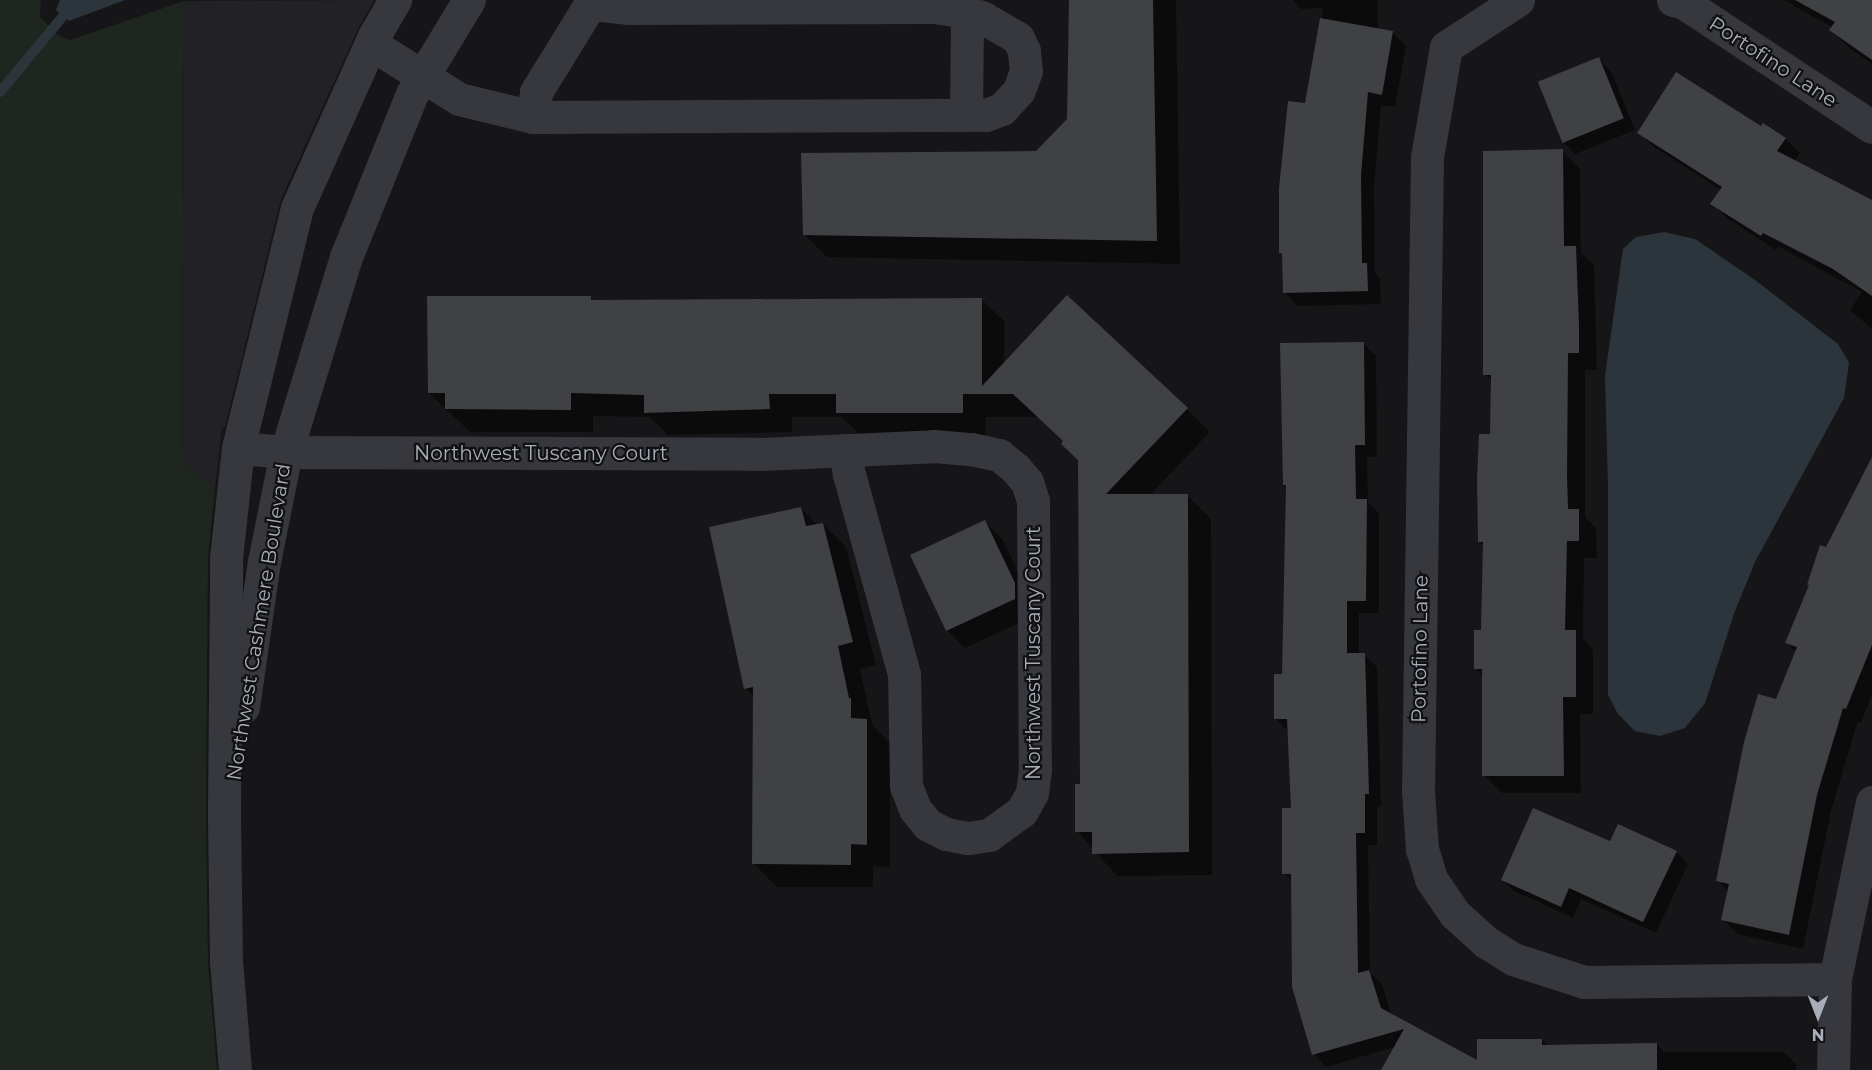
<!DOCTYPE html>
<html>
<head>
<meta charset="utf-8">
<style>
	body { margin:0 }
	#map { position:relative; width:1872px; height:1070px; overflow:hidden; background:#161618; font-family:Montserrat,sans-serif }
	div>[style] { position:absolute }
	.built>* { inset:0; background:#222225 }
	.green>* { inset:0; background:#1e261f }
	.water>* { inset:0; background:#2c353c }
	.shadow>* { inset:0; background:#0007 }
	.stream>* { height:10px; margin:-5px; padding:0 5px; transform-origin:5px; border-radius:5px; background:#2c353c }
	.building>* { inset:0; background:#404145; transform-origin:0 0 }
	.minor>* { height:33px; margin:-16.5px; padding:0 16.5px; transform-origin:16.5px; border-radius:16.5px; background:#37383d }
	span { translate:-50% -50%; white-space:nowrap; text-align:center; line-height:1.15; -webkit-text-stroke:4.5px #111113; paint-order:stroke }
	.street-label { font-size:20px; color:#a8adb8 }
	.north { position:absolute; left:1788px; top:986px; width:60px; height:60px; -webkit-text-stroke:4px #111113; paint-order:stroke; rotate:180deg; font-size:16px; font-weight:700; line-height:24px; text-align:center; color:#a8adb8 }
	.north::after { content:''; display:block; margin:auto; width:21px; height:27px; background:#a8adb8; clip-path:polygon(50% 0,100% 100%,50% 72%,0 100%) }
</style>
</head>
<body>
<div id="map">
	<div class="built">
		<i style="clip-path:polygon(374px 0,359px 27px,281px 199px,225px 427px,222px 427px,215px 489px,182px 464px,184px 1px)"></i>
	</div>
	<div class="green">
		<i style="clip-path:polygon(0 0,41px 0,40px 17px,59px 36px,70px 40px,184px 1px,182px 464px,215px 489px,208px 557px,206px 808px,208px 963px,217px 1070px,0 1070px)"></i>
	</div>
	<div class="water">
		<i style="clip-path:polygon(60px 0,125px 0,69px 21px,56px 10px)"></i>
		<i style="clip-path:polygon(1664px 232px,1695px 239px,1755px 280px,1838px 344px,1849px 363px,1844px 398px,1755px 562px,1735px 611px,1705px 703px,1685px 728px,1660px 736px,1635px 731px,1618px 714px,1608px 695px,1608px 487px,1605px 376px,1623px 249px,1636px 237px)"></i>
	</div>
	<div class="shadow">
		<i style="clip-path:polygon(1070px 0,1176px 0,1180px 264px,827px 257px,804px 234px,1037px 152px,1069px 120px)"></i>
		<i style="clip-path:polygon(1293px 0,1377px 0,1378px 30px,1392px 32px,1406px 46px,1395px 107px,1381px 105px,1374px 189px,1375px 272px,1380px 278px,1381px 304px,1298px 306px,1285px 293px,1284px 256px,1281px 252px,1323px 8px,1301px 9px)"></i>
		<i style="clip-path:polygon(1784px 0,1872px 0,1872px 64px,1848px 47px,1831px 30px,1833px 28px)"></i>
		<i style="clip-path:polygon(1599px 59px,1611px 71px,1635px 130px,1575px 154px,1563px 142px)"></i>
		<i style="clip-path:polygon(1762px 128px,1785px 139px,1800px 153px,1794px 162px,1872px 202px,1872px 329px,1850px 310px,1862px 292px,1778px 246px,1776px 250px,1727px 218px,1712px 204px,1721px 190px,1654px 147px,1639px 133px)"></i>
		<i style="clip-path:polygon(1562px 151px,1580px 169px,1581px 253px,1594px 265px,1597px 370px,1585px 370px,1585px 517px,1596px 528px,1597px 558px,1584px 558px,1583px 639px,1593px 649px,1593px 714px,1580px 714px,1581px 793px,1502px 793px,1484px 775px,1483px 676px,1476px 668px,1483px 631px,1485px 547px,1479px 542px,1491px 436px,1492px 381px,1485px 374px)"></i>
		<i style="clip-path:polygon(591px 298px,594px 301px,981px 299px,1005px 322px,1004px 364px,1187px 409px,1210px 432px,1149px 496px,1188px 496px,1211px 519px,1212px 875px,1117px 876px,1077px 831px,1082px 785px,1079px 461px,1065px 442px,1038px 417px,986px 417px,985px 435px,860px 435px,842px 417px,792px 417px,792px 432px,668px 435px,650px 417px,593px 416px,593px 432px,470px 432px,429px 393px)"></i>
		<i style="clip-path:polygon(1363px 343px,1376px 356px,1377px 457px,1367px 457px,1368px 502px,1379px 513px,1379px 613px,1359px 613px,1359px 655px,1364px 655px,1377px 667px,1381px 806px,1377px 807px,1377px 845px,1368px 845px,1370px 973px,1382px 984px,1391px 1015px,1476px 1070px,1383px 1070px,1395px 1047px,1326px 1067px,1314px 1054px,1293px 882px,1284px 873px,1292px 809px,1289px 732px,1276px 719px,1283px 675px,1288px 489px,1284px 485px)"></i>
		<i style="clip-path:polygon(1872px 476px,1872px 695px,1861px 723px,1858px 721px,1831px 811px,1803px 949px,1738px 934px,1723px 920px,1729px 892px,1718px 881px,1777px 701px,1796px 652px,1787px 643px,1827px 548px)"></i>
		<i style="clip-path:polygon(801px 508px,817px 525px,823px 524px,846px 547px,876px 665px,860px 669px,871px 719px,874px 727px,890px 743px,890px 867px,873px 866px,873px 887px,777px 887px,754px 864px,755px 697px,745px 688px)"></i>
		<i style="clip-path:polygon(985px 522px,1003px 540px,1032px 602px,1032px 617px,965px 648px,947px 630px)"></i>
		<i style="clip-path:polygon(1610px 843px,1676px 852px,1688px 864px,1656px 933px,1581px 899px,1573px 918px,1514px 891px,1502px 879px)"></i>
		<i style="clip-path:polygon(1542px 1040px,1548px 1046px,1657px 1044px,1664px 1052px,1784px 1052px,1796px 1064px,1796px 1070px,1479px 1070px)"></i>
	</div>
	<div class="stream">
		<i style="left:0;top:92px;width:99px;rotate:-50.3deg"></i>
	</div>
	<div class="building">
		<i style="clip-path:polygon(1069px 0,1153px 0,1157px 241px,803px 235px,801px 153px,1036px 151px,1067px 119px)"></i>
		<i style="clip-path:polygon(1795px 0,1872px 0,1872px 60px,1829px 30px,1835px 22px)"></i>
		<i style="clip-path:polygon(1320px 18px,1393px 31px,1382px 95px,1368px 92px,1361px 175px,1362px 263px,1367px 263px,1368px 291px,1283px 293px,1282px 253px,1279px 253px,1279px 188px,1288px 101px,1305px 103px)"></i>
		<i style="left:1599px;top:57px;width:66px;height:66px;rotate:68deg"></i>
		<i style="clip-path:polygon(1676px 72px,1761px 126px,1763px 123px,1786px 138px,1777px 151px,1872px 200px,1872px 296px,1833px 269px,1763px 233px,1761px 236px,1710px 204px,1722px 187px,1637px 133px)"></i>
		<i style="clip-path:polygon(1563px 149px,1564px 246px,1576px 246px,1579px 326px,1579px 353px,1568px 353px,1567px 476px,1568px 509px,1579px 509px,1579px 541px,1567px 541px,1565px 630px,1576px 630px,1576px 697px,1563px 697px,1564px 776px,1482px 776px,1482px 669px,1474px 669px,1474px 630px,1481px 630px,1483px 542px,1478px 542px,1477px 478px,1479px 434px,1490px 434px,1491px 375px,1483px 375px,1483px 151px)"></i>
		<i style="clip-path:polygon(1067px 295px,1188px 408px,1106px 494px,1188px 494px,1189px 852px,1092px 854px,1092px 832px,1075px 832px,1075px 784px,1080px 784px,1078px 460px,1061px 444px,1063px 441px,1013px 394px,963px 394px,963px 413px,836px 413px,836px 394px,769px 394px,770px 409px,644px 413px,644px 395px,571px 393px,571px 410px,445px 409px,445px 393px,428px 393px,427px 296px,591px 296px,591px 300px,982px 298px,982px 386px)"></i>
		<i style="clip-path:polygon(1364px 342px,1365px 445px,1355px 445px,1356px 499px,1367px 499px,1366px 601px,1347px 601px,1347px 653px,1365px 653px,1369px 794px,1365px 794px,1365px 833px,1356px 833px,1358px 973px,1369px 970px,1381px 1008px,1477px 1060px,1477px 1039px,1542px 1039px,1542px 1045px,1657px 1043px,1657px 1070px,1381px 1070px,1404px 1029px,1312px 1055px,1292px 987px,1291px 874px,1282px 874px,1282px 808px,1291px 808px,1287px 719px,1274px 719px,1274px 674px,1282px 674px,1286px 485px,1283px 485px,1280px 343px)"></i>
		<i style="clip-path:polygon(1872px 457px,1872px 645px,1846px 709px,1843px 708px,1817px 795px,1789px 935px,1721px 920px,1729px 884px,1716px 881px,1744px 742px,1758px 694px,1776px 699px,1797px 647px,1785px 643px,1809px 585px,1807px 585px,1820px 545px,1826px 547px)"></i>
		<i style="clip-path:polygon(801px 507px,806px 526px,823px 523px,853px 642px,838px 646px,849px 698px,851px 698px,851px 718px,867px 719px,867px 845px,851px 844px,851px 865px,752px 864px,753px 687px,744px 689px,709px 527px)"></i>
		<i style="clip-path:polygon(985px 520px,1015px 583px,1015px 599px,946px 631px,910px 555px)"></i>
		<i style="clip-path:polygon(1533px 808px,1610px 841px,1618px 824px,1677px 851px,1643px 922px,1569px 888px,1561px 907px,1501px 880px)"></i>
	</div>
	<div class="minor">
		<i style="left:1518px;top:0;width:86px;rotate:146.9deg"></i>
		<i style="left:1446px;top:47px;width:112px;rotate:99.8deg"></i>
		<i style="left:1427px;top:157px;width:634px;rotate:90.81deg"></i>
		<i style="left:1418px;top:791px;width:58px;rotate:86.1deg"></i>
		<i style="left:1422px;top:849px;width:31px;rotate:73deg"></i>
		<i style="left:1431px;top:879px;width:42px;rotate:55.6deg"></i>
		<i style="left:1455px;top:914px;width:42px;rotate:42.1deg"></i>
		<i style="left:1486px;top:942px;width:32px;rotate:32deg"></i>
		<i style="left:1513px;top:959px;width:75px;rotate:17.9deg"></i>
		<i style="left:1584px;top:982px;width:251px;rotate:-0.7deg"></i>
		<i style="left:1673px;top:0;width:11px;rotate:15deg"></i>
		<i style="left:1684px;top:3px;width:225px;rotate:33.4deg"></i>
		<i style="left:371px;top:44px;width:104px;rotate:32deg"></i>
		<i style="left:459px;top:99px;width:76px;rotate:13.7deg"></i>
		<i style="left:533px;top:117px;width:453px;rotate:-0.3deg"></i>
		<i style="left:986px;top:115px;width:17px;rotate:-21deg"></i>
		<i style="left:1002px;top:109px;width:25px;rotate:-48deg"></i>
		<i style="left:1019px;top:90px;width:20px;rotate:-70deg"></i>
		<i style="left:1026px;top:71px;width:20px;rotate:-96deg"></i>
		<i style="left:1024px;top:51px;width:14px;rotate:-115deg"></i>
		<i style="left:1018px;top:38px;width:39px;rotate:-150deg"></i>
		<i style="left:984px;top:18px;width:18px;rotate:-161deg"></i>
		<i style="left:967px;top:12px;width:33px;rotate:-171deg"></i>
		<i style="left:934px;top:7px;width:305px;rotate:179.8deg"></i>
		<i style="left:629px;top:8px;width:27px;rotate:-174deg"></i>
		<i style="left:602px;top:5px;width:13px;rotate:-157deg"></i>
		<i style="left:966px;top:115px;width:103px;rotate:-89.4deg"></i>
		<i style="left:533px;top:117px;width:25px;rotate:-83deg"></i>
		<i style="left:536px;top:92px;width:107px;rotate:-58.4deg"></i>
		<i style="left:238px;top:448px;width:48px;rotate:4.8deg"></i>
		<i style="left:286px;top:452px;width:475px;rotate:0.2deg"></i>
		<i style="left:761px;top:454px;width:173px;rotate:-2.6deg"></i>
		<i style="left:934px;top:446px;width:37px;rotate:5deg"></i>
		<i style="left:971px;top:449px;width:29px;rotate:12deg"></i>
		<i style="left:999px;top:455px;width:21px;rotate:39deg"></i>
		<i style="left:1015px;top:468px;width:18px;rotate:49deg"></i>
		<i style="left:1027px;top:482px;width:20px;rotate:72deg"></i>
		<i style="left:1033px;top:501px;width:268px;rotate:89.6deg"></i>
		<i style="left:1035px;top:769px;width:24px;rotate:97deg"></i>
		<i style="left:1032px;top:793px;width:21px;rotate:119deg"></i>
		<i style="left:1022px;top:811px;width:41px;rotate:144deg"></i>
		<i style="left:989px;top:835px;width:22px;rotate:172deg"></i>
		<i style="left:967px;top:838px;width:21px;rotate:-169deg"></i>
		<i style="left:946px;top:834px;width:20px;rotate:-153deg"></i>
		<i style="left:928px;top:825px;width:21px;rotate:-129deg"></i>
		<i style="left:915px;top:809px;width:26px;rotate:-111deg"></i>
		<i style="left:906px;top:785px;width:111px;rotate:-91deg"></i>
		<i style="left:904px;top:674px;width:206px;rotate:-105.4deg"></i>
		<i style="left:849px;top:475px;width:25px;rotate:-99deg"></i>
		<i style="left:243px;top:707px;width:147px;rotate:-81.8deg"></i>
		<i style="left:264px;top:562px;width:112px;rotate:-78.7deg"></i>
		<i style="left:286px;top:452px;width:204px;rotate:-72.9deg"></i>
		<i style="left:346px;top:257px;width:176px;rotate:-68deg"></i>
		<i style="left:412px;top:94px;width:110px;rotate:-58.8deg"></i>
		<i style="left:235px;top:1070px;width:109px;rotate:-94.7deg"></i>
		<i style="left:226px;top:961px;width:149px;rotate:-90.8deg"></i>
		<i style="left:224px;top:812px;width:254px;rotate:-89.5deg"></i>
		<i style="left:226px;top:558px;width:111px;rotate:-83.8deg"></i>
		<i style="left:238px;top:448px;width:247px;rotate:-76.2deg"></i>
		<i style="left:297px;top:208px;width:188px;rotate:-65.9deg"></i>
		<i style="left:374px;top:36px;width:42px;rotate:-59.7deg"></i>
		<i style="left:1833px;top:1070px;width:91px;rotate:-88.7deg"></i>
		<i style="left:1835px;top:979px;width:181px;rotate:-78.2deg"></i>
	</div>
	<div class="street-label">
		<span style="left:1773px;top:62px;rotate:33deg">Portofino Lane</span>
		<span style="left:541px;top:453px">Northwest Tuscany Court</span>
		<span style="left:259px;top:622px;rotate:-81deg">Northwest Cashmere Boulevard</span>
		<span style="left:1420px;top:649px;rotate:-89deg">Portofino Lane</span>
		<span style="left:1033px;top:653px;rotate:-90deg">Northwest Tuscany Court</span>
	</div>
	<div class="north">N</div>
</div>
</body>
</html>
